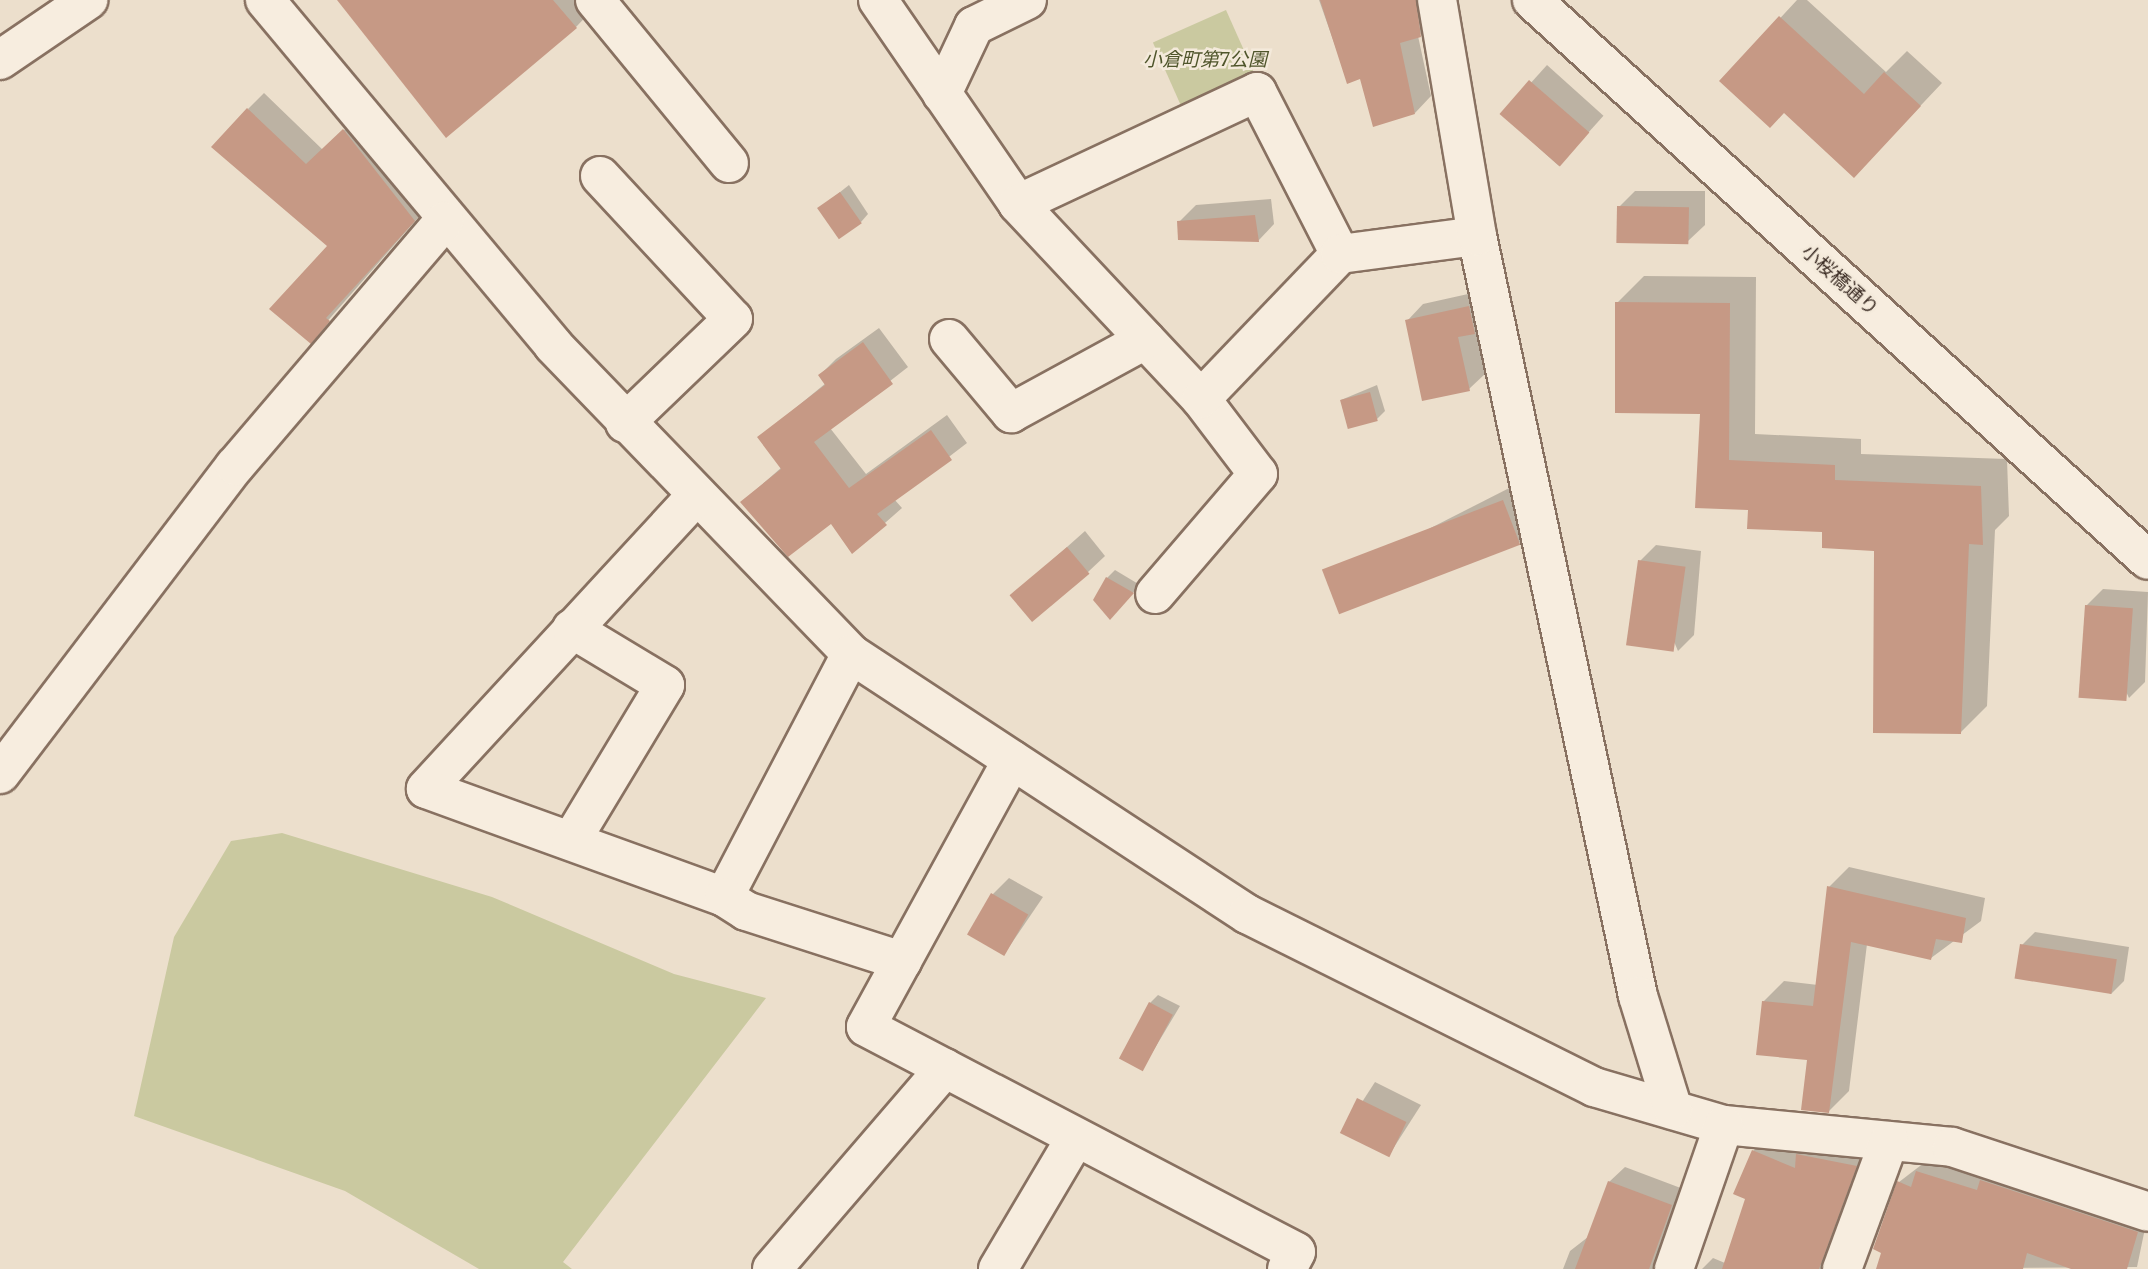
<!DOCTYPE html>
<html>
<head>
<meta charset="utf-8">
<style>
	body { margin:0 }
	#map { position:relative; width:2148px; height:1269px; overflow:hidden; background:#ecdfcc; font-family:Merriweather,"Noto Sans JP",serif }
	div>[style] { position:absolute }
	.green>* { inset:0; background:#cac9a0; transform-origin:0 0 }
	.shadow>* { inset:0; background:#0003; transform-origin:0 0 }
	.building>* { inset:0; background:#c69985; transform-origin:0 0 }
	.roads { filter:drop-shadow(2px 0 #887161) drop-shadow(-2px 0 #887161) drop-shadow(0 2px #887161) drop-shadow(0 -2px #887161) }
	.minor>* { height:38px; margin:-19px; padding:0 19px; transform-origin:19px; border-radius:19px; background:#f7eddf }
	span { translate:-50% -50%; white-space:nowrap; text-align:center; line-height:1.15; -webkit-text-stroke:5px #f4eadb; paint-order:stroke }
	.park-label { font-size:19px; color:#4f552b; font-style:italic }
	.street-label { font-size:19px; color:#3a2b23 }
</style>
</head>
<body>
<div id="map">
	<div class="green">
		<i style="left:1226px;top:10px;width:74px;height:80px;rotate:66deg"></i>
		<i style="clip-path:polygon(282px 833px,492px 897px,674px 974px,766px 998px,563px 1262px,572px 1269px,479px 1269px,345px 1191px,134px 1116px,174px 937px,231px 841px)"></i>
	</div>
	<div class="shadow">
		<i style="clip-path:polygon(339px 0,595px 0,598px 4px,576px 27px)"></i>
		<i style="clip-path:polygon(1319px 0,1435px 0,1437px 19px,1418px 36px,1431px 96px,1415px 113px,1361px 77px,1348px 82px)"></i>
		<i style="clip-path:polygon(1797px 0,1807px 0,1886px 72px,1907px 51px,1942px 83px,1854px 176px,1784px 111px,1722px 81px)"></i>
		<i style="left:1547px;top:65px;width:76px;height:67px;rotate:42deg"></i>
		<i style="clip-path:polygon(264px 93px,323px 150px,360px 115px,430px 204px,310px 341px,329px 246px,248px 109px)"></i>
		<i style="clip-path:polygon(849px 185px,868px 214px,861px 222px,820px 208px)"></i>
		<i style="clip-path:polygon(1635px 191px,1705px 191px,1705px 225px,1688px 241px,1619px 207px)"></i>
		<i style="clip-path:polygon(1271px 199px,1274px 224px,1258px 241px,1179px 222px,1196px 205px)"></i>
		<i style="clip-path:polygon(1644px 276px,1756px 277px,1755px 434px,1861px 439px,1861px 454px,2007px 459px,2009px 516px,1995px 530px,1987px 706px,1960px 733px,1876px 549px,1750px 508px,1702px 412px,1617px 303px)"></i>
		<i style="clip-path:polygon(1486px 290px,1491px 315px,1476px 330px,1486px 373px,1469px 389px,1407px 321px,1423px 304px)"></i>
		<i style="clip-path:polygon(879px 328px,908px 367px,830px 428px,866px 474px,947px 415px,967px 443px,894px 499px,902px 508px,852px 552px,832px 522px,742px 502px,782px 467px,759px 438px,826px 383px,820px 375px,836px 359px)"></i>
		<i style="clip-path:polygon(1377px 385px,1385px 411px,1377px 419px,1341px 400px)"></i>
		<i style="clip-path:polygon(1525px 480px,1541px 521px,1519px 543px,1332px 589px,1354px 567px)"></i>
		<i style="clip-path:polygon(1085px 531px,1105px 556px,1088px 572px,1013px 595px)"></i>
		<i style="clip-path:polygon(1656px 545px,1701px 551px,1694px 635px,1678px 651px,1640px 561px)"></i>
		<i style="clip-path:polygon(1115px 570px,1140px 585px,1118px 610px,1107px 578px)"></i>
		<i style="clip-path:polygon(2103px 589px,2148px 592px,2145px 682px,2129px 698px,2086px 606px)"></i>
		<i style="clip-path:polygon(1849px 867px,1985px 898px,1981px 921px,1931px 958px,1867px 944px,1849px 1091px,1829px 1111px,1809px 1059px,1763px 1002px,1784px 981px,1818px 985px,1829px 887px)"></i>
		<i style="clip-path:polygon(1009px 878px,1043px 897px,1005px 953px,993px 894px)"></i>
		<i style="clip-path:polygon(2035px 932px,2129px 947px,2124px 981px,2111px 994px,2022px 945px)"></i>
		<i style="clip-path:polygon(1158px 995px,1180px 1006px,1143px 1068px,1150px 1003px)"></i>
		<i style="clip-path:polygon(1375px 1082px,1421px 1105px,1389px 1155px,1342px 1133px)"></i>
		<i style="clip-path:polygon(1769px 1135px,1871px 1151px,1829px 1269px,1702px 1269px,1713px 1258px,1725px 1263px,1747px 1198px,1753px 1151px)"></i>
		<i style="clip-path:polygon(1933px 1156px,2148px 1214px,2137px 1267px,1879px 1269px,1899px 1182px)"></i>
		<i style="clip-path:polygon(1625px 1167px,1686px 1190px,1674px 1269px,1563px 1269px,1570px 1251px,1588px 1237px,1609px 1182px)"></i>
	</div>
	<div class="building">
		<i style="clip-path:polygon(337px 0,553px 0,577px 28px,446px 138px)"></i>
		<i style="clip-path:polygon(1320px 0,1416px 0,1421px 37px,1400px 43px,1415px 114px,1373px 127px,1360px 79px,1347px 84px)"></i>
		<i style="clip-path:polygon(1779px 16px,1864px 94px,1884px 72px,1921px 106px,1854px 178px,1784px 113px,1770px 128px,1719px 81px)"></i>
		<i style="left:1529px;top:80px;width:80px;height:45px;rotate:41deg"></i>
		<i style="clip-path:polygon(247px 108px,306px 164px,343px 129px,415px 221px,326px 318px,330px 321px,311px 344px,269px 309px,327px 246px,211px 147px)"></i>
		<i style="left:840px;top:192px;width:38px;height:28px;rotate:55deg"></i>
		<i style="left:1617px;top:206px;width:72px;height:37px;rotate:1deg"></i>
		<i style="clip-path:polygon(1255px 215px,1259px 242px,1178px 240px,1177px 221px)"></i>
		<i style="clip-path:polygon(1615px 302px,1730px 303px,1729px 460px,1835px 465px,1835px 480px,1981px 486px,1983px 545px,1969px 544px,1961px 734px,1873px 733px,1874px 551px,1822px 548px,1822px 532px,1747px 529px,1748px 510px,1695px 508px,1700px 414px,1615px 413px)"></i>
		<i style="clip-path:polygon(1469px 306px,1475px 334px,1458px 337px,1470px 391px,1422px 401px,1405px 320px)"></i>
		<i style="clip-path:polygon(863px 342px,893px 384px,814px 442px,849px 488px,931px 430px,952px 460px,877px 514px,887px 525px,852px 554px,831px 524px,788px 557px,740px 502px,781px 469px,757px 437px,825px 385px,818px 375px)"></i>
		<i style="left:1370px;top:392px;width:30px;height:31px;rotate:75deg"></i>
		<i style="left:1503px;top:500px;width:48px;height:194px;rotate:69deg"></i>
		<i style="left:1067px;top:547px;width:35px;height:75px;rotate:50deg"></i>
		<i style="left:1638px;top:560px;width:48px;height:86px;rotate:8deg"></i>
		<i style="clip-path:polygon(1106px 577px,1134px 593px,1110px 620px,1093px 600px)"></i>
		<i style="left:2085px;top:605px;width:48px;height:93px;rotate:4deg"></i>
		<i style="clip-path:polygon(1827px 886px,1966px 918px,1962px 943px,1936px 939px,1931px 960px,1851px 942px,1829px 1113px,1801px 1110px,1807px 1060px,1756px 1055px,1762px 1001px,1813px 1006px)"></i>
		<i style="left:991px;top:893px;width:43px;height:48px;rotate:30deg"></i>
		<i style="left:2020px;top:944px;width:98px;height:35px;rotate:9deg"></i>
		<i style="left:1149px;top:1002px;width:27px;height:64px;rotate:28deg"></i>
		<i style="left:1357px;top:1098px;width:55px;height:39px;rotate:26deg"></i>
		<i style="clip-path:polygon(1752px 1150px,1795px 1168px,1796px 1154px,1857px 1166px,1819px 1269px,1722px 1269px,1745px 1199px,1733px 1194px)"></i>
		<i style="clip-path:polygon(1916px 1171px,1977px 1190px,1980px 1180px,2138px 1232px,2127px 1269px,2071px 1269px,2027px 1253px,2023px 1269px,1876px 1269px,1881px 1253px,1873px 1249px,1897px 1181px,1911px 1187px)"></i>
		<i style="clip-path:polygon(1608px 1181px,1672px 1205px,1649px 1269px,1575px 1269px)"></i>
	</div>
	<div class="roads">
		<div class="minor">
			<i style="left:265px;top:0;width:449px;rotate:50.1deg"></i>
			<i style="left:553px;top:345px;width:429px;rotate:46deg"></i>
			<i style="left:851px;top:654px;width:474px;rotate:33.3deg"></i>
			<i style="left:1247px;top:914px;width:388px;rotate:26.5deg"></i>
			<i style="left:1594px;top:1087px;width:135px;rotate:16.3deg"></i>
			<i style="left:1724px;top:1125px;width:229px;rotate:5.5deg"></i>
			<i style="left:1952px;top:1147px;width:206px;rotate:18.3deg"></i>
			<i style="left:595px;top:0;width:211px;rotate:50.6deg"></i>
			<i style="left:878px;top:0;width:247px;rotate:55.5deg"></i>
			<i style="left:1018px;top:204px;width:267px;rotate:46.8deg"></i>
			<i style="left:1201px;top:399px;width:94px;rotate:52.8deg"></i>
			<i style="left:1258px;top:474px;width:158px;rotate:130.6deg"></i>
			<i style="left:1532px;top:0;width:832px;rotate:42.27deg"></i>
			<i style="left:0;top:60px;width:107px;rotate:-34.3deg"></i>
			<i style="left:942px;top:94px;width:75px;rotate:-64.8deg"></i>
			<i style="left:974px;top:26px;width:59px;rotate:-26.1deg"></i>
			<i style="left:600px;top:176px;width:195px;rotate:47.1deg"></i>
			<i style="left:733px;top:319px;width:150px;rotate:136.1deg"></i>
			<i style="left:1018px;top:204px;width:264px;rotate:-25.1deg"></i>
			<i style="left:1257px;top:92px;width:182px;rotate:62.9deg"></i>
			<i style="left:1477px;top:236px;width:777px;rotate:78.04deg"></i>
			<i style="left:1638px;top:996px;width:119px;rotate:72.9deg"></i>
			<i style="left:949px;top:339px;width:97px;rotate:50deg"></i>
			<i style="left:1011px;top:413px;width:153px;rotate:-28.6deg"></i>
			<i style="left:1201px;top:399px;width:201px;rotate:-46.2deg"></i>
			<i style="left:1340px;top:254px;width:138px;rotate:-7.5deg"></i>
			<i style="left:1477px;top:236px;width:239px;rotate:-99.6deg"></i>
			<i style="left:695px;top:497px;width:397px;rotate:132.7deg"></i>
			<i style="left:426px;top:789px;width:317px;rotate:19.9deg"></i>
			<i style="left:851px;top:654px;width:274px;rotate:117.6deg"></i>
			<i style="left:724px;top:897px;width:26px;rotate:32deg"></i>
			<i style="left:746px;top:911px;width:164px;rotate:17.8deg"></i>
			<i style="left:1012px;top:760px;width:304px;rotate:118.7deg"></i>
			<i style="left:866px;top:1027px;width:485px;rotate:27.6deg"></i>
			<i style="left:1296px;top:1252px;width:19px;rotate:118deg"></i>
			<i style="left:0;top:774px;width:387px;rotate:-52.7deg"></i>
			<i style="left:235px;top:466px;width:322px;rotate:-49.5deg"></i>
			<i style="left:571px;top:841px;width:182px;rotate:-58.9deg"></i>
			<i style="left:665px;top:685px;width:109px;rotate:-148.9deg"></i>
			<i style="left:772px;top:1269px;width:265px;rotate:-49.3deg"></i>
			<i style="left:998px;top:1269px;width:153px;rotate:-59.4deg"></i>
			<i style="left:1674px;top:1269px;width:152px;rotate:-70.9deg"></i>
			<i style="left:1842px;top:1269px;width:136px;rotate:-69.8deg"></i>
		</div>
	</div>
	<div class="park-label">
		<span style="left:1205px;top:60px">小倉町第7公園</span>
	</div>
	<div class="street-label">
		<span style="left:1840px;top:280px;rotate:42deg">小桜橋通り</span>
	</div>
</div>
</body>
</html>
